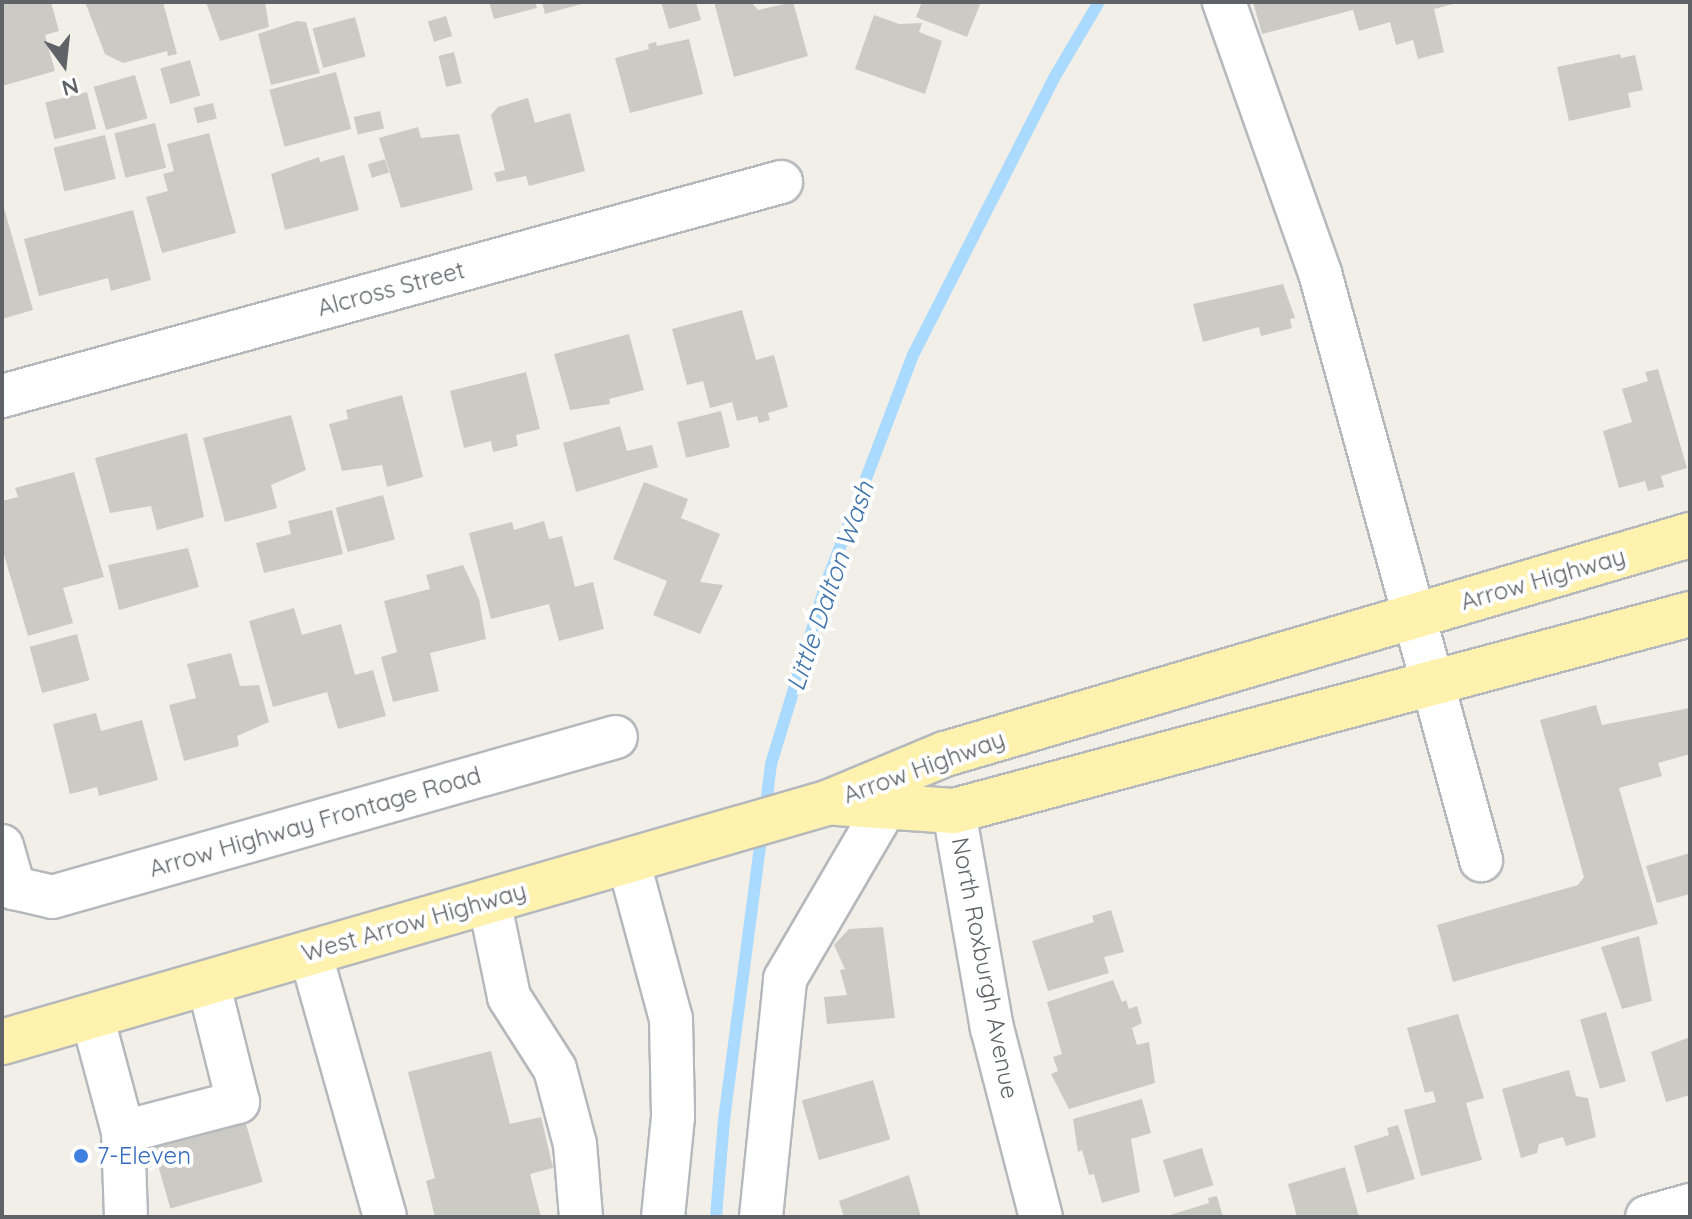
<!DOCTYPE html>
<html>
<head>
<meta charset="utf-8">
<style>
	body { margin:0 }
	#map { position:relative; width:1692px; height:1219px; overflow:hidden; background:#f1efe8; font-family:Quicksand,sans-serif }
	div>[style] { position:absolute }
	.stream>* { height:12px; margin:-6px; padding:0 6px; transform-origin:6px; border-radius:6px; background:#aadaff }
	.building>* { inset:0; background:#cccac5; transform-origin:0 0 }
	.roads { filter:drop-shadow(2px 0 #b5b8bc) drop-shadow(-2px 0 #b5b8bc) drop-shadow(0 2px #b5b8bc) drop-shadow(0 -2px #b5b8bc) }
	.minor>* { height:42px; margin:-21px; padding:0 21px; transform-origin:21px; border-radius:21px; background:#fff }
	.major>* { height:44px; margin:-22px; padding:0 22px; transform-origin:22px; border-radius:22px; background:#fff2af }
	.dots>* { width:22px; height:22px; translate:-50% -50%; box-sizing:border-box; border:4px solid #fff; border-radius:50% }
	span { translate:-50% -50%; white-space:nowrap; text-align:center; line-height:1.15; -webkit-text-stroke:8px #fff; paint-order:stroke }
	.street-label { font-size:24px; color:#5f6368 }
	.shop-label { font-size:24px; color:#366cbe }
	.left { translate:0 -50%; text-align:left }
	.water-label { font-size:26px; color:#4174aa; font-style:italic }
	.frame { position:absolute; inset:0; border:4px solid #5f6368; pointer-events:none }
	.north { position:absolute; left:24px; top:24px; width:80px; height:80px; -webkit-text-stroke:6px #fff; paint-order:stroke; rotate:165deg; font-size:22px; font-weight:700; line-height:32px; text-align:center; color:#5f6368 }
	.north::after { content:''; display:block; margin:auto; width:28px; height:36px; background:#5f6368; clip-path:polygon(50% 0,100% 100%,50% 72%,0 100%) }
</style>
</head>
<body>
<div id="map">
	<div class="stream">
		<i style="left:765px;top:813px;width:49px;rotate:-83deg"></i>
		<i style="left:771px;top:764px;width:188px;rotate:-73deg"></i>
		<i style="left:826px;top:584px;width:245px;rotate:-69.2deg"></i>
		<i style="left:913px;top:355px;width:311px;rotate:-63deg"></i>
		<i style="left:1054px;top:78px;width:88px;rotate:-59.4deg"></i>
		<i style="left:716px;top:1217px;width:97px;rotate:-85.3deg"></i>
		<i style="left:724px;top:1120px;width:291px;rotate:-82.5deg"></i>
	</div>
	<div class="building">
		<i style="clip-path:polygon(2px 2px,51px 2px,59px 31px,45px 35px,55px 71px,2px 86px)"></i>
		<i style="clip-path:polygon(85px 2px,163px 2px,177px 54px,168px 56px,167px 51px,123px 63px,105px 54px)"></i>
		<i style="clip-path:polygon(206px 2px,265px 2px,269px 27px,220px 41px)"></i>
		<i style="clip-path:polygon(489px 2px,535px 2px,537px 8px,494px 19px)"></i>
		<i style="clip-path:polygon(542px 2px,585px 2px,585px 3px,545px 14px)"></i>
		<i style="clip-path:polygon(661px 2px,696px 2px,701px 20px,669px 29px)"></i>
		<i style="clip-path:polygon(714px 2px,751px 2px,758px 10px,793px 2px,808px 56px,734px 77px)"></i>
		<i style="clip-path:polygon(922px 2px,981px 2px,967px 37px,916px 17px)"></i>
		<i style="clip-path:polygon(1253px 2px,1457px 2px,1457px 3px,1434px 9px,1444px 52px,1418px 59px,1413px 40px,1396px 45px,1390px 22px,1359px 31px,1353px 10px,1262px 34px)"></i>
		<i style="clip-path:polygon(874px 15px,899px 24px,922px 23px,919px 32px,942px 41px,925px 94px,855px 69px)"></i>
		<i style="left:446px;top:16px;width:21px;height:19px;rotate:73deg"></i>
		<i style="left:355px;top:17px;width:41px;height:44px;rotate:75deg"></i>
		<i style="clip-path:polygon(297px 21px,306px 22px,320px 73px,271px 85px,258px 34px)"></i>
		<i style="clip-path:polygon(689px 39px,703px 94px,630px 113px,615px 58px,649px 49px,648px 44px,656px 42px,657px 46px)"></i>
		<i style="left:454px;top:52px;width:32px;height:16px;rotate:76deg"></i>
		<i style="clip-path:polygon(1620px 54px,1621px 58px,1635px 55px,1643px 90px,1628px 93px,1631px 107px,1569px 121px,1557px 67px)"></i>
		<i style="left:190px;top:60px;width:37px;height:31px;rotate:74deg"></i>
		<i style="left:336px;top:72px;width:59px;height:69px;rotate:75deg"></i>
		<i style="left:135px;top:75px;width:45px;height:43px;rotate:74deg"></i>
		<i style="left:87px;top:92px;width:38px;height:43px;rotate:76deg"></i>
		<i style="clip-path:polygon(528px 98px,535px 123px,570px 113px,585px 171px,529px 186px,526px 176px,497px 182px,494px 173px,505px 170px,491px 115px,498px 107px)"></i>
		<i style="left:213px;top:103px;width:16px;height:20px;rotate:76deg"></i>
		<i style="left:380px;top:111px;width:18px;height:27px;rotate:77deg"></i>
		<i style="left:155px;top:123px;width:46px;height:42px;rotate:76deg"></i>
		<i style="clip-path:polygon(418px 127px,421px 138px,459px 134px,473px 190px,401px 208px,379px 138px)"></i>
		<i style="clip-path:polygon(209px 133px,236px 233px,162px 253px,146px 197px,168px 191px,163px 174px,174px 171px,167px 144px)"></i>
		<i style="left:105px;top:135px;width:45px;height:53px;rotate:76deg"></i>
		<i style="clip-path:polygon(344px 155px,359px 210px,285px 230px,271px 174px,319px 157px,320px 162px)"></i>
		<i style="left:385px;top:159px;width:14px;height:18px;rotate:73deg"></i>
		<i style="clip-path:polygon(2px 201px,33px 310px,2px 319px)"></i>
		<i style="clip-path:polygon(133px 210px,151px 280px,111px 291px,108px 278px,39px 296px,24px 239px)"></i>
		<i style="clip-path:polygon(1283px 284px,1295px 318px,1290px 319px,1292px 328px,1261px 336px,1259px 327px,1203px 342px,1193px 304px)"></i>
		<i style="clip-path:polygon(742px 310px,756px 360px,774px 355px,788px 407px,768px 413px,770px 420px,759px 423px,757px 416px,737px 421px,732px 402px,710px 408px,703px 381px,687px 385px,672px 329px)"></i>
		<i style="clip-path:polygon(629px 334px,644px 390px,609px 399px,610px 404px,570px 410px,554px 354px)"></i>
		<i style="clip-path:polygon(1658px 369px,1687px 468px,1661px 476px,1664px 487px,1648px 491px,1645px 481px,1619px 488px,1603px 431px,1632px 422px,1622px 389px,1648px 381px,1645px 372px)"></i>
		<i style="clip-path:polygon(526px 372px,540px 429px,516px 435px,518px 446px,493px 452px,491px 441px,464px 448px,450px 391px)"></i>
		<i style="clip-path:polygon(402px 395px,423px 477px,387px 487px,382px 465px,342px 471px,329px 424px,348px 419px,346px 410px)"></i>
		<i style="left:721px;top:411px;width:37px;height:45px;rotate:76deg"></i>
		<i style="clip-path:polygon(291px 415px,306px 470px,271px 485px,277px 508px,225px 522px,203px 438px)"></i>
		<i style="clip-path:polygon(620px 426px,627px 451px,652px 445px,658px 467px,576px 492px,563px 443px)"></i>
		<i style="clip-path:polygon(187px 433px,204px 517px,157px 530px,151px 506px,110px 513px,95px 458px)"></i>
		<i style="clip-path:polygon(74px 472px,104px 577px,63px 588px,73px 623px,28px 636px,4px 555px,2px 501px,18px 497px,15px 488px)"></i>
		<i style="clip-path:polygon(644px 482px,688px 499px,681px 518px,720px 534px,700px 582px,723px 585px,700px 634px,653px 615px,667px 581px,613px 559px)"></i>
		<i style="left:383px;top:495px;width:46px;height:49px;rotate:75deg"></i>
		<i style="clip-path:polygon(332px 510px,343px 554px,264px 573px,256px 543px,291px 534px,288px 521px)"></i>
		<i style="clip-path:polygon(544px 521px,549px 539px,562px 536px,575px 587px,593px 582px,604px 629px,559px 641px,549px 604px,491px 619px,469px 533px,512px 522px,514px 530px)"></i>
		<i style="clip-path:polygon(188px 548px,199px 587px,119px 610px,108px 565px)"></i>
		<i style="clip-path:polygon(463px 565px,479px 599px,486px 639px,430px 653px,439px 691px,393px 702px,381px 657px,397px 652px,384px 601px,430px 589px,426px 575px)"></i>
		<i style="clip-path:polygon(294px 608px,302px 635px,341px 624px,355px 675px,373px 670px,386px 716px,338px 729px,327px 692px,273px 707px,249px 621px)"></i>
		<i style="left:77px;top:634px;width:48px;height:49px;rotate:75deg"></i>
		<i style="clip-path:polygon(231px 653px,240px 686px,259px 685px,269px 722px,237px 736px,239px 746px,184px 761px,169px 705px,196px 698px,187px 664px)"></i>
		<i style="clip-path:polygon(1596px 705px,1602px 725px,1690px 708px,1690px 754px,1658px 763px,1662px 776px,1619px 788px,1658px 924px,1453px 982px,1437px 925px,1578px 885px,1584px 877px,1540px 720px)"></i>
		<i style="clip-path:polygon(96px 713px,101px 731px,142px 720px,158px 780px,99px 796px,97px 787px,70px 794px,53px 724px)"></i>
		<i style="clip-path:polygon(1690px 853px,1690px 894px,1657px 903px,1646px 866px)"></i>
		<i style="clip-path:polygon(1111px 910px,1124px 952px,1104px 957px,1109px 973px,1048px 991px,1032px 941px,1094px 922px,1092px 916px)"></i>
		<i style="clip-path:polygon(883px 927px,895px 1018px,827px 1024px,824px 997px,847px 995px,840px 970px,845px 969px,834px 945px,849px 929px)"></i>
		<i style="clip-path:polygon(1639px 936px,1652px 1001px,1622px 1009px,1601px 947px)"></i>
		<i style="clip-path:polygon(1113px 980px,1122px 1002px,1126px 1000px,1129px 1009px,1137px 1006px,1142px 1023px,1132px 1028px,1137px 1045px,1149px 1042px,1155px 1083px,1069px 1109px,1051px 1074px,1058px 1071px,1053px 1057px,1062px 1054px,1047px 1002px)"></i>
		<i style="left:1606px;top:1012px;width:72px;height:27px;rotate:74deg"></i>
		<i style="clip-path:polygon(1458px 1014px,1484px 1098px,1466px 1103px,1482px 1160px,1421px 1176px,1404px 1110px,1436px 1102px,1433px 1091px,1425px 1093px,1407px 1028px)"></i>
		<i style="clip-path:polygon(1690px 1037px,1690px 1095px,1666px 1102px,1651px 1052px)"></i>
		<i style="clip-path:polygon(491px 1051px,510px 1124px,541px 1117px,553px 1168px,530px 1174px,541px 1217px,435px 1217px,426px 1181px,435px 1178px,408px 1072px)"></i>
		<i style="clip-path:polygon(1569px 1070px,1576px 1096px,1588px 1098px,1596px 1137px,1566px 1146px,1563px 1137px,1539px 1144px,1537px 1153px,1521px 1158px,1502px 1089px)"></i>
		<i style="left:873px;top:1080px;width:62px;height:74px;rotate:74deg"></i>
		<i style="clip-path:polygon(1142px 1099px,1151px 1133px,1131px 1139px,1140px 1192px,1102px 1203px,1094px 1174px,1089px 1175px,1082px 1150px,1078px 1152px,1073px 1119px)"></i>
		<i style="left:242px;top:1110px;width:75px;height:96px;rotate:74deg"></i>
		<i style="clip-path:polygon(1398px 1125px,1415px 1179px,1367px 1193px,1354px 1146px,1389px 1135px,1387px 1128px)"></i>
		<i style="left:1202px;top:1148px;width:39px;height:41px;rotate:73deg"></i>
		<i style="clip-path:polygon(1345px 1167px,1359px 1217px,1297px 1217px,1288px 1184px)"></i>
		<i style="clip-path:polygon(909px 1175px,921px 1217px,844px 1217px,839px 1201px)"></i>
		<i style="clip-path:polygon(1217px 1196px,1223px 1217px,1164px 1217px,1209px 1203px,1208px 1198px)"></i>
	</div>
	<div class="roads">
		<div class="minor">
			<i style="left:1224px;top:2px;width:288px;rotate:70.5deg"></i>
			<i style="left:1320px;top:273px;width:609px;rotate:74.66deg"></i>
			<i style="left:2px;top:396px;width:808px;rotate:-15.36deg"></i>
			<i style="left:954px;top:811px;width:220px;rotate:80.1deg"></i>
			<i style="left:992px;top:1028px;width:195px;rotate:75.5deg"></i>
			<i style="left:2px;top:846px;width:44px;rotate:74.1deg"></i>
			<i style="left:14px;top:888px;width:39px;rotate:13deg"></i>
			<i style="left:52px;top:897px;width:586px;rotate:-15.84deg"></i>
			<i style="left:634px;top:882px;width:142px;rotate:74.9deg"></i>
			<i style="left:671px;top:1019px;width:98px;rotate:88.8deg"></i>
			<i style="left:673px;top:1117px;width:100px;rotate:95.7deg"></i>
			<i style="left:489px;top:900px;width:99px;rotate:78.3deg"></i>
			<i style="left:509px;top:997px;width:85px;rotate:57.4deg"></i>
			<i style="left:555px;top:1069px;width:78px;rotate:75.1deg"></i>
			<i style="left:575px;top:1144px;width:73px;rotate:85.3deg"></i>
			<i style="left:310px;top:952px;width:275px;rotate:74.2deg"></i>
			<i style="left:92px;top:1016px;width:120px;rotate:75deg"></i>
			<i style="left:126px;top:1217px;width:85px;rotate:-92deg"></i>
			<i style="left:123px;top:1132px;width:119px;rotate:-14.6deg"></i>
			<i style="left:238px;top:1102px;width:124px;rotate:-104deg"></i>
			<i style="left:761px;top:1217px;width:239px;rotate:-84.2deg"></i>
			<i style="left:785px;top:979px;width:200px;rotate:-59.7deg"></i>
			<i style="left:1647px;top:1217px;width:45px;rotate:-15.6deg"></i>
		</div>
		<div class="major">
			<i style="left:837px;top:803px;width:117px;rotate:3.9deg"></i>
			<i style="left:954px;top:811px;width:762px;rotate:-14.98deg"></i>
			<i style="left:2px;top:1042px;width:859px;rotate:-16.16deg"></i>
			<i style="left:827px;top:803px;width:128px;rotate:-22.6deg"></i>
			<i style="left:945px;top:754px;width:777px;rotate:-16.38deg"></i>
		</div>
	</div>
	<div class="dots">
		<i style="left:81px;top:1156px;background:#3f7fe0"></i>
	</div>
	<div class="street-label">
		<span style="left:391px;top:289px;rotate:-15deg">Alcross Street</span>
		<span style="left:1543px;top:579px;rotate:-16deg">Arrow Highway</span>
		<span style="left:924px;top:767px;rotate:-20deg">Arrow Highway</span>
		<span style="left:315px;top:822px;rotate:-16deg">Arrow Highway Frontage Road</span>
		<span style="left:414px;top:922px;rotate:-16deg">West Arrow Highway</span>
		<span style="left:985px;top:968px;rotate:79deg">North Roxburgh Avenue</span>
	</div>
	<div class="shop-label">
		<span class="left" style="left:97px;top:1156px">7-Eleven</span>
	</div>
	<div class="water-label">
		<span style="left:830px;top:586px;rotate:-71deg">Little Dalton Wash</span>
	</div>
	<div class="frame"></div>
	<div class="north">N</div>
</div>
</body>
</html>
